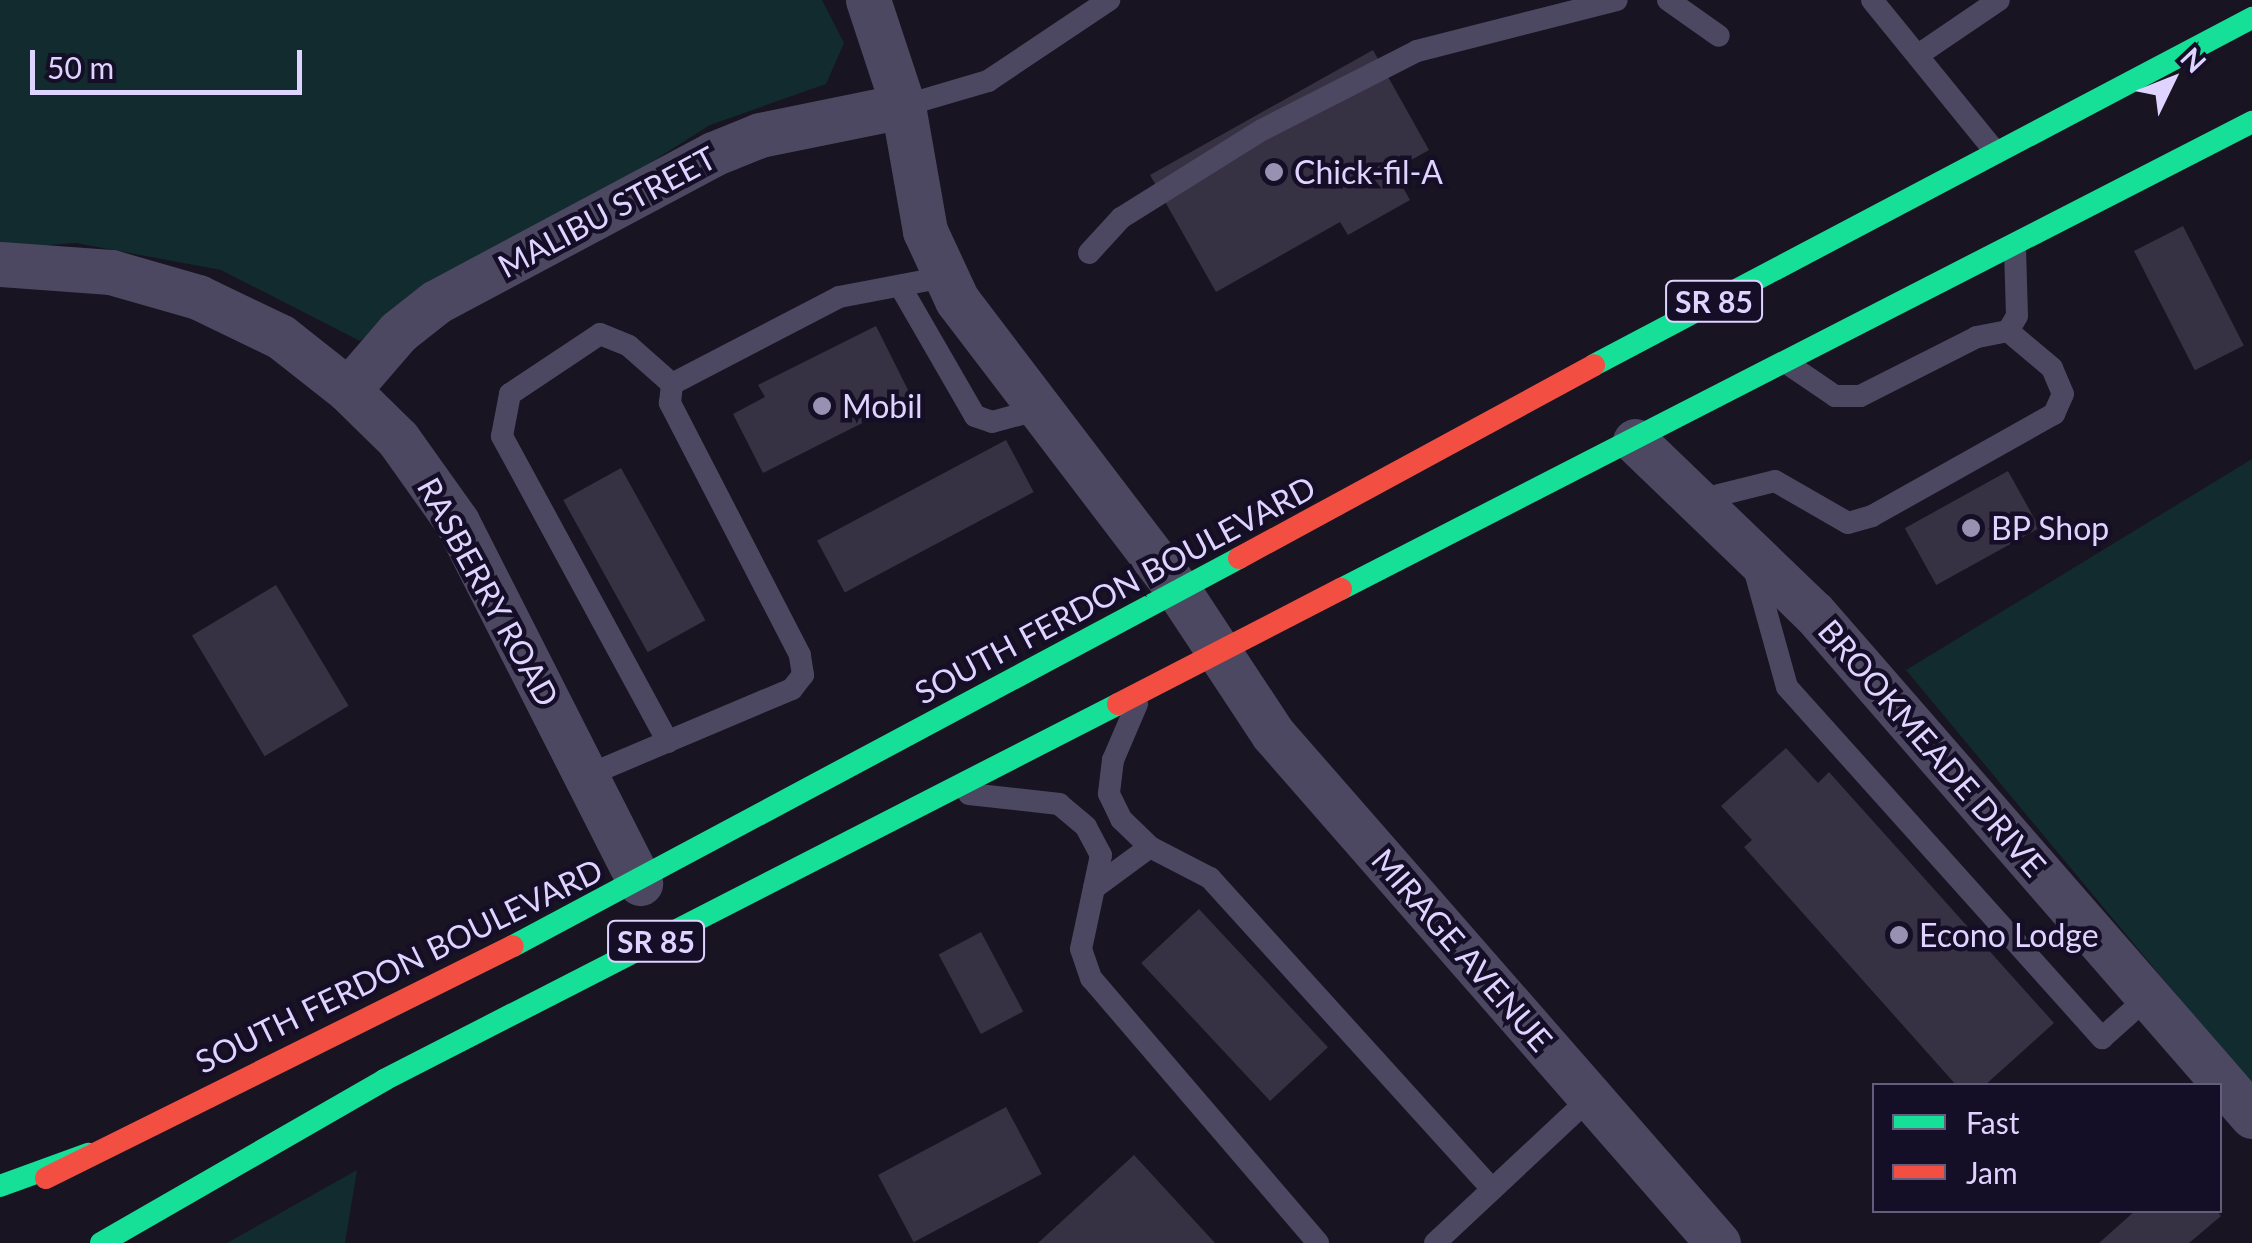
<!DOCTYPE html>
<html>
<head>
<meta charset="utf-8">
<style>
	body { margin:0 }
	#map { position:relative; width:2252px; height:1243px; overflow:hidden; background:#181421; font-family:Lato,sans-serif }
	div>[style] { position:absolute }
	.green>* { inset:0; background:#122b2f }
	.building>* { inset:0; background:#373243; transform-origin:0 0 }
	.lane>* { height:22px; margin:-11px; padding:0 11px; transform-origin:11px; border-radius:11px; background:#4d4862 }
	.street>* { height:45px; margin:-22.5px; padding:0 22.5px; transform-origin:22.5px; border-radius:22.5px; background:#4d4862 }
	.fast>* { height:22px; margin:-11px; padding:0 11px; transform-origin:11px; border-radius:11px; background:#16e098 }
	.jam>* { height:22px; margin:-11px; padding:0 11px; transform-origin:11px; border-radius:11px; background:#f24e42 }
	.dots>* { width:28px; height:28px; translate:-50% -50%; box-sizing:border-box; border:5px solid #150e27; border-radius:50% }
	span { translate:-50% -50%; white-space:nowrap; text-align:center; line-height:1.15; -webkit-text-stroke:9px #150e27; paint-order:stroke }
	.shield-label span { padding:2px 8px; background:#150e27; border:2px solid; border-radius:8px; -webkit-text-stroke-width:0 }
	.shield-label { font-size:30px; color:#ded4ff; font-weight:700 }
	.poi-label { font-size:32px; color:#ded4ff }
	.left { translate:0 -50%; text-align:left }
	.street-label { font-size:32px; color:#ded4ff }
	.legend { position:absolute; left:1872px; top:1083px; width:350px; height:130px; box-sizing:border-box; background:#150e27; border:2px solid #655d7d; margin:0; padding:12px 18px; list-style:none; font-size:30px; color:#ded4ff }
	.legend li { display:flex; align-items:center; gap:20px; height:50px }
	.legend b { width:50px; border:2px solid #655d7d }
	.north { position:absolute; left:2122px; top:30px; width:100px; height:100px; -webkit-text-stroke:8px #150e27; paint-order:stroke; rotate:47deg; font-size:28px; font-weight:700; line-height:40px; text-align:center; color:#ded4ff }
	.north::after { content:''; display:block; margin:auto; width:35px; height:45px; background:#ded4ff; clip-path:polygon(50% 0,100% 100%,50% 72%,0 100%) }
	.scale { position:absolute; left:30px; top:50px; width:272px; height:45px; box-sizing:border-box; border:5px solid #ded4ff; border-top:0; padding-left:12px; font-size:30px; line-height:35px; white-space:nowrap; color:#ded4ff; -webkit-text-stroke:8px #150e27; paint-order:stroke }
</style>
</head>
<body>
<div id="map">
	<div class="green">
		<i style="clip-path:polygon(0 0,822px 0,844px 43px,826px 84px,710px 125px,571px 213px,436px 281px,360px 341px,221px 270px,76px 243px,0 249px)"></i>
		<i style="clip-path:polygon(2252px 459px,2252px 1086px,1906px 670px)"></i>
		<i style="clip-path:polygon(357px 1170px,345px 1243px,227px 1243px)"></i>
	</div>
	<div class="building">
		<i style="clip-path:polygon(1373px 50px,1429px 150px,1393px 170px,1410px 200px,1348px 235px,1340px 222px,1216px 292px,1150px 175px)"></i>
		<i style="left:2183px;top:226px;width:134px;height:55px;rotate:63deg"></i>
		<i style="clip-path:polygon(876px 326px,912px 398px,763px 473px,733px 414px,765px 397px,758px 385px)"></i>
		<i style="left:1006px;top:440px;width:59px;height:214px;rotate:62deg"></i>
		<i style="left:621px;top:468px;width:174px;height:66px;rotate:61deg"></i>
		<i style="left:2008px;top:471px;width:65px;height:118px;rotate:61deg"></i>
		<i style="left:276px;top:585px;width:141px;height:98px;rotate:59deg"></i>
		<i style="clip-path:polygon(1786px 748px,1818px 783px,1829px 772px,2054px 1023px,1984px 1086px,1957px 1086px,1744px 847px,1752px 840px,1721px 806px)"></i>
		<i style="left:1199px;top:909px;width:189px;height:79px;rotate:47deg"></i>
		<i style="left:981px;top:932px;width:90px;height:48px;rotate:62deg"></i>
		<i style="left:1006px;top:1107px;width:76px;height:145px;rotate:62deg"></i>
		<i style="clip-path:polygon(1134px 1155px,1215px 1243px,1038px 1243px)"></i>
		<i style="clip-path:polygon(2136px 1210px,2216px 1210px,2221px 1216px,2189px 1243px,2099px 1243px)"></i>
	</div>
	<div class="lane">
		<i style="left:1668px;top:0;width:62px;rotate:35.2deg"></i>
		<i style="left:1872px;top:0;width:193px;rotate:50.9deg"></i>
		<i style="left:1921px;top:53px;width:94px;rotate:-34.2deg"></i>
		<i style="left:903px;top:106px;width:89px;rotate:-16.4deg"></i>
		<i style="left:988px;top:81px;width:146px;rotate:-33.8deg"></i>
		<i style="left:1089px;top:253px;width:47px;rotate:-47.6deg"></i>
		<i style="left:1121px;top:218px;width:166px;rotate:-32deg"></i>
		<i style="left:1262px;top:130px;width:174px;rotate:-27deg"></i>
		<i style="left:1417px;top:51px;width:206px;rotate:-14.3deg"></i>
		<i style="left:900px;top:286px;width:150px;rotate:60deg"></i>
		<i style="left:975px;top:416px;width:18px;rotate:19deg"></i>
		<i style="left:992px;top:422px;width:50px;rotate:-15.2deg"></i>
		<i style="left:2008px;top:331px;width:17px;rotate:-59deg"></i>
		<i style="left:2017px;top:316px;width:67px;rotate:-91.7deg"></i>
		<i style="left:1695px;top:501px;width:82px;rotate:-14deg"></i>
		<i style="left:1775px;top:481px;width:84px;rotate:29.9deg"></i>
		<i style="left:1848px;top:523px;width:25px;rotate:-16deg"></i>
		<i style="left:1872px;top:516px;width:209px;rotate:-29.3deg"></i>
		<i style="left:2054px;top:414px;width:22px;rotate:-66deg"></i>
		<i style="left:2063px;top:394px;width:28px;rotate:-113deg"></i>
		<i style="left:2052px;top:368px;width:57px;rotate:-139.9deg"></i>
		<i style="left:2008px;top:331px;width:32px;rotate:169deg"></i>
		<i style="left:1977px;top:337px;width:131px;rotate:153.2deg"></i>
		<i style="left:1860px;top:396px;width:25px;rotate:180deg"></i>
		<i style="left:1835px;top:396px;width:57px;rotate:-145.8deg"></i>
		<i style="left:1754px;top:568px;width:123px;rotate:74.5deg"></i>
		<i style="left:1787px;top:687px;width:472px;rotate:48.1deg"></i>
		<i style="left:2102px;top:1038px;width:62px;rotate:-41.7deg"></i>
		<i style="left:1137px;top:704px;width:61px;rotate:113.2deg"></i>
		<i style="left:1113px;top:760px;width:34px;rotate:97deg"></i>
		<i style="left:1109px;top:794px;width:28px;rotate:64deg"></i>
		<i style="left:1121px;top:819px;width:40px;rotate:44deg"></i>
		<i style="left:1150px;top:847px;width:68px;rotate:27.3deg"></i>
		<i style="left:1210px;top:878px;width:420px;rotate:47.8deg"></i>
		<i style="left:668px;top:742px;width:348px;rotate:-118.5deg"></i>
		<i style="left:502px;top:436px;width:43px;rotate:-79.2deg"></i>
		<i style="left:510px;top:394px;width:108px;rotate:-33.7deg"></i>
		<i style="left:600px;top:334px;width:31px;rotate:22deg"></i>
		<i style="left:629px;top:346px;width:57px;rotate:41.5deg"></i>
		<i style="left:586px;top:776px;width:224px;rotate:-22.9deg"></i>
		<i style="left:792px;top:689px;width:18px;rotate:-52deg"></i>
		<i style="left:803px;top:675px;width:20px;rotate:-99deg"></i>
		<i style="left:800px;top:655px;width:284px;rotate:-117.3deg"></i>
		<i style="left:670px;top:403px;width:19px;rotate:-84deg"></i>
		<i style="left:672px;top:384px;width:188px;rotate:-27.5deg"></i>
		<i style="left:839px;top:297px;width:107px;rotate:-10.8deg"></i>
		<i style="left:969px;top:794px;width:91px;rotate:6.3deg"></i>
		<i style="left:1059px;top:804px;width:35px;rotate:40deg"></i>
		<i style="left:1086px;top:827px;width:32px;rotate:62deg"></i>
		<i style="left:1101px;top:855px;width:96px;rotate:102deg"></i>
		<i style="left:1081px;top:949px;width:31px;rotate:71deg"></i>
		<i style="left:1091px;top:978px;width:349px;rotate:49.4deg"></i>
		<i style="left:1094px;top:888px;width:69px;rotate:-36.2deg"></i>
		<i style="left:1435px;top:1243px;width:214px;rotate:-43.1deg"></i>
	</div>
	<div class="street">
		<i style="left:868px;top:0;width:112px;rotate:71.7deg"></i>
		<i style="left:903px;top:106px;width:127px;rotate:80deg"></i>
		<i style="left:925px;top:231px;width:76px;rotate:65.1deg"></i>
		<i style="left:957px;top:300px;width:368px;rotate:52.7deg"></i>
		<i style="left:1180px;top:593px;width:169px;rotate:56.6deg"></i>
		<i style="left:1273px;top:734px;width:676px;rotate:48.84deg"></i>
		<i style="left:0;top:264px;width:111px;rotate:4.1deg"></i>
		<i style="left:111px;top:272px;width:91px;rotate:16deg"></i>
		<i style="left:198px;top:297px;width:92px;rotate:25.7deg"></i>
		<i style="left:281px;top:337px;width:85px;rotate:38.3deg"></i>
		<i style="left:348px;top:390px;width:70px;rotate:44.4deg"></i>
		<i style="left:398px;top:439px;width:102px;rotate:54.6deg"></i>
		<i style="left:457px;top:522px;width:405px;rotate:63.1deg"></i>
		<i style="left:348px;top:390px;width:77px;rotate:-49.2deg"></i>
		<i style="left:398px;top:332px;width:48px;rotate:-38.3deg"></i>
		<i style="left:436px;top:302px;width:314px;rotate:-28.1deg"></i>
		<i style="left:713px;top:154px;width:51px;rotate:-22deg"></i>
		<i style="left:760px;top:135px;width:146px;rotate:-11.5deg"></i>
		<i style="left:1635px;top:441px;width:248px;rotate:43.9deg"></i>
		<i style="left:1814px;top:613px;width:667px;rotate:48.95deg"></i>
	</div>
	<div class="fast">
		<i style="left:1594px;top:365px;width:744px;rotate:-27.81deg"></i>
		<i style="left:1341px;top:589px;width:1024px;rotate:-27.14deg"></i>
		<i style="left:513px;top:946px;width:823px;rotate:-28.12deg"></i>
		<i style="left:0;top:1186px;width:94px;rotate:-20deg"></i>
		<i style="left:101px;top:1243px;width:327px;rotate:-29.9deg"></i>
		<i style="left:384px;top:1080px;width:825px;rotate:-27.12deg"></i>
	</div>
	<div class="jam">
		<i style="left:1239px;top:558px;width:404px;rotate:-28.5deg"></i>
		<i style="left:1118px;top:704px;width:251px;rotate:-27.3deg"></i>
		<i style="left:46px;top:1178px;width:521px;rotate:-26.42deg"></i>
	</div>
	<div class="dots">
		<i style="left:1274px;top:172px;background:#9991b1"></i>
		<i style="left:822px;top:406px;background:#9991b1"></i>
		<i style="left:1971px;top:528px;background:#9991b1"></i>
		<i style="left:1899px;top:935px;background:#9991b1"></i>
	</div>
	<div class="shield-label">
		<span style="left:1714px;top:301px">SR 85</span>
		<span style="left:656px;top:941px">SR 85</span>
	</div>
	<div class="poi-label">
		<span class="left" style="left:1294px;top:172px">Chick-fil-A</span>
		<span class="left" style="left:842px;top:406px">Mobil</span>
		<span class="left" style="left:1991px;top:528px">BP Shop</span>
		<span class="left" style="left:1919px;top:935px">Econo Lodge</span>
	</div>
	<div class="street-label">
		<span style="left:607px;top:212px;rotate:-28deg">MALIBU STREET</span>
		<span style="left:1115px;top:590px;rotate:-28deg">SOUTH FERDON BOULEVARD</span>
		<span style="left:488px;top:592px;rotate:61deg">RASBERRY ROAD</span>
		<span style="left:1932px;top:748px;rotate:49deg">BROOKMEADE DRIVE</span>
		<span style="left:1462px;top:950px;rotate:49deg">MIRAGE AVENUE</span>
		<span style="left:399px;top:966px;rotate:-26deg">SOUTH FERDON BOULEVARD</span>
	</div>
	<ul class="legend">
	<li><b style="height:12px;background:#16e098"></b>Fast</li>
	<li><b style="height:12px;background:#f24e42"></b>Jam</li>
	</ul>
	<div class="north">N</div>
	<div class="scale">50 m</div>
</div>
</body>
</html>
